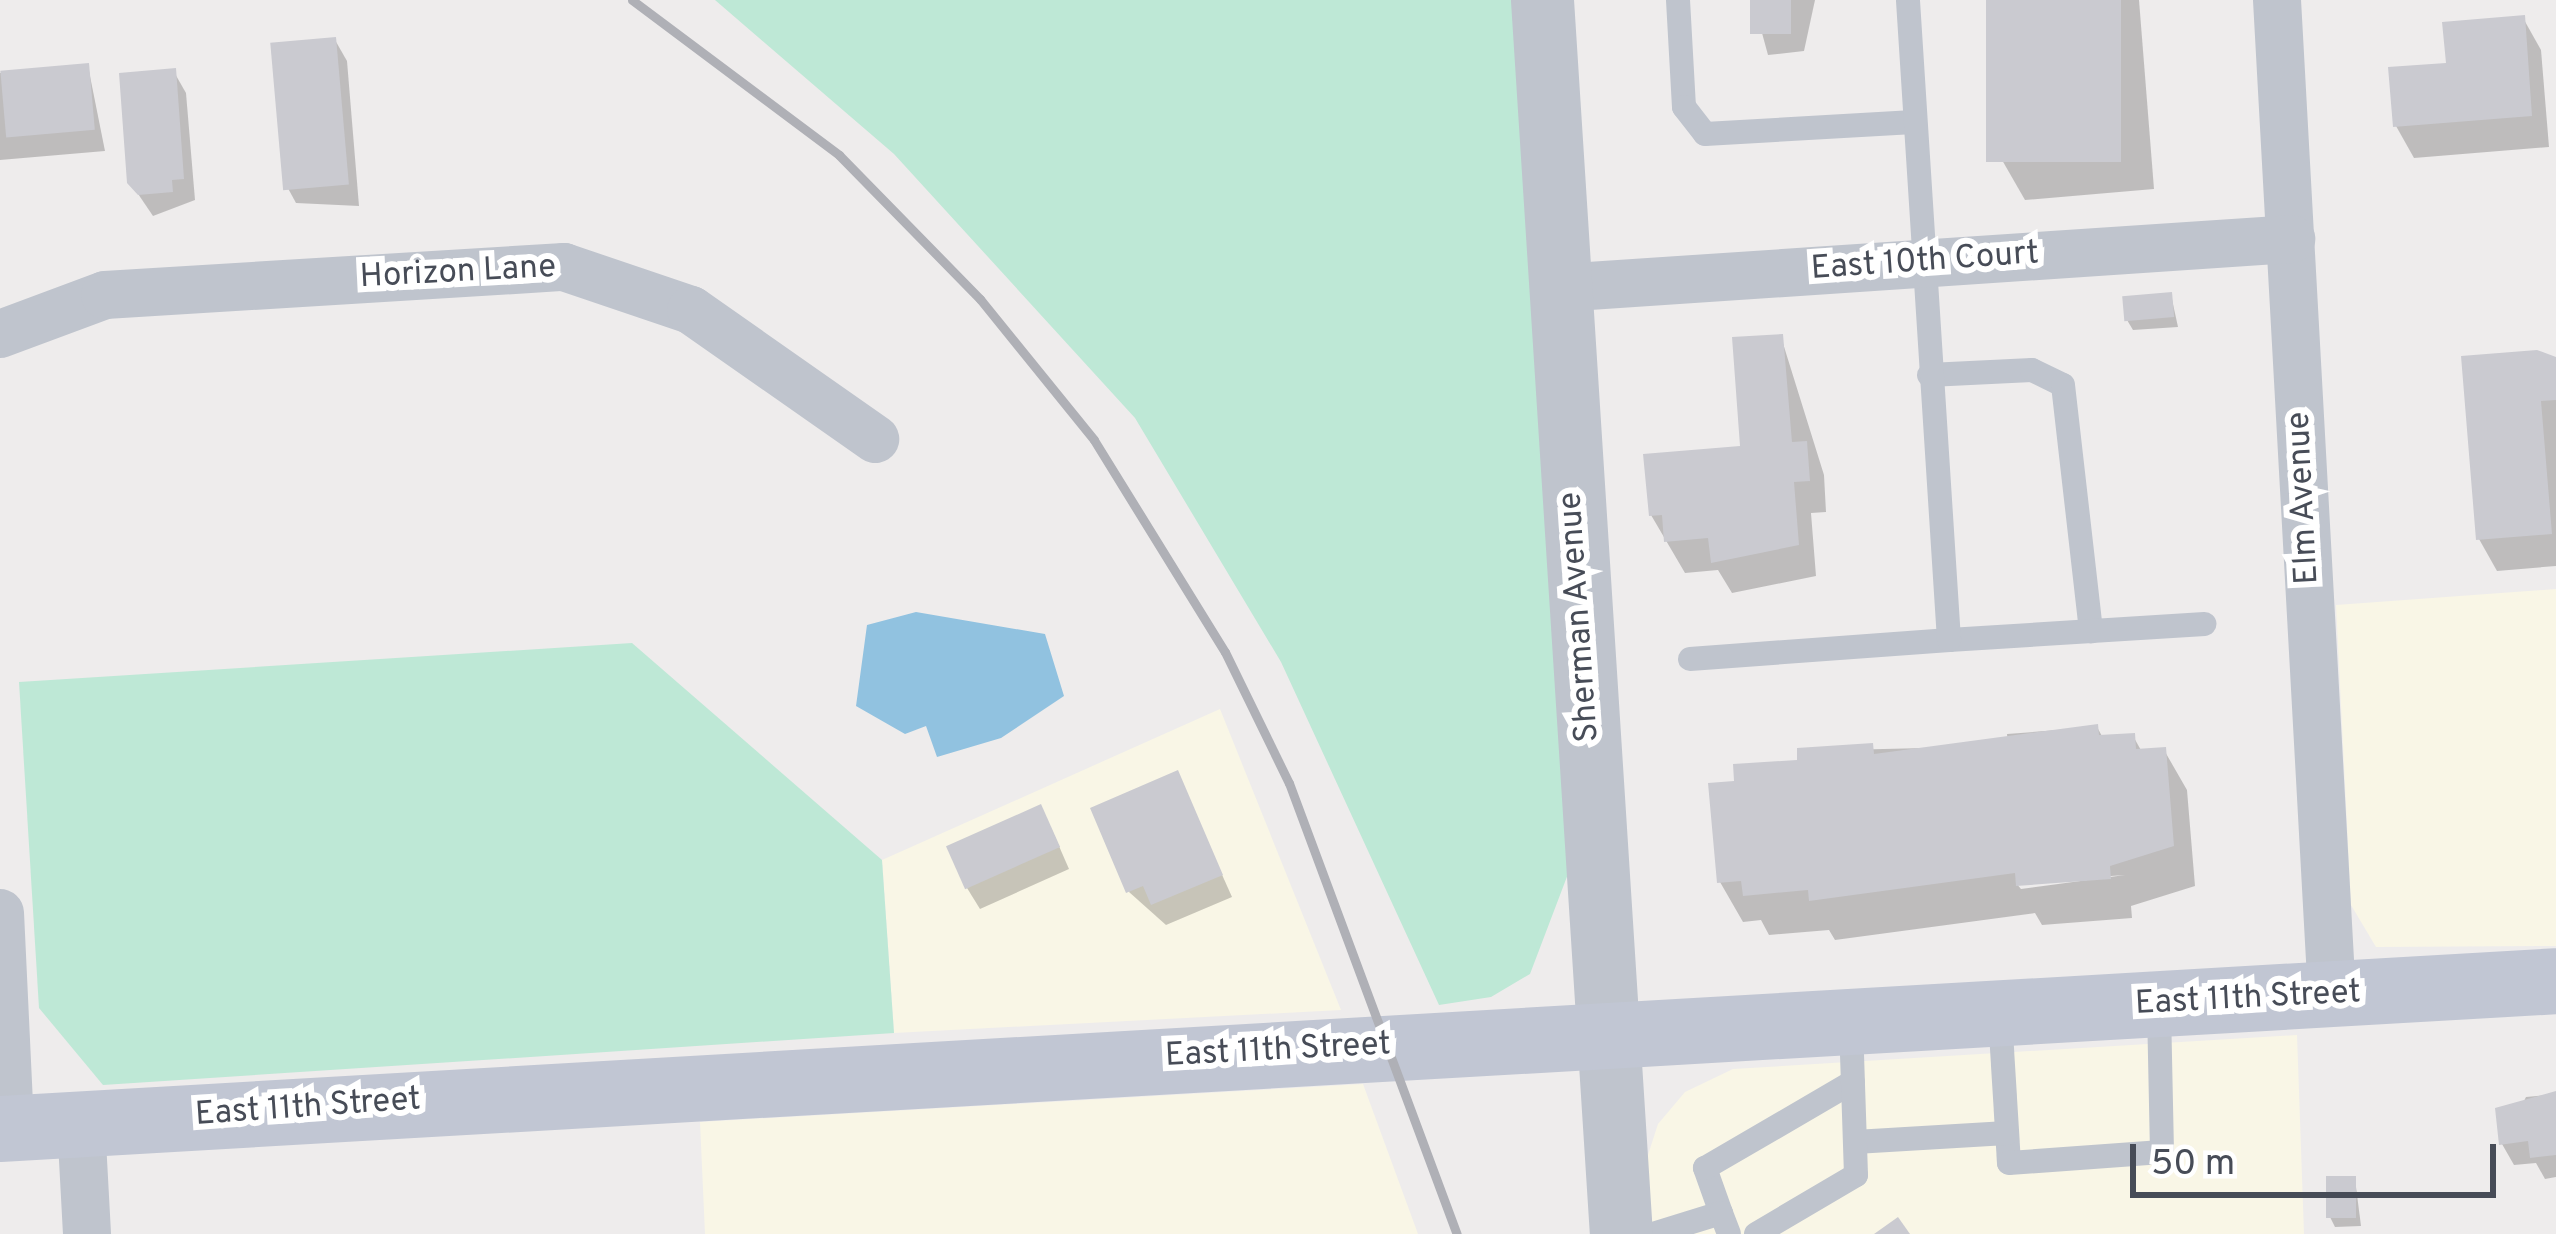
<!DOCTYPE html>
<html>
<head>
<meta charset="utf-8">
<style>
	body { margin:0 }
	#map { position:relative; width:2556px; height:1234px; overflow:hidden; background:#eeecec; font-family:Overpass,sans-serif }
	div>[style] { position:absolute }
	.commercial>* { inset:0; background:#f9f6e6 }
	.green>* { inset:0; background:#bee8d6 }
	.water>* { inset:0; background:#91c2e0 }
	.shadow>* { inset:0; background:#0003 }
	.building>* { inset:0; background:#cacad0; transform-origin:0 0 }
	.service>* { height:24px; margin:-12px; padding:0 12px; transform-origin:12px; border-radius:12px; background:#bfc4cd }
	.minor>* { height:48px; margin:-24px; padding:0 24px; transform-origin:24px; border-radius:24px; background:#bfc4cd }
	.tertiary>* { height:63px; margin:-31.5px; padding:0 31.5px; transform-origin:31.5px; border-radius:31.5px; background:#bfc4cd }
	.secondary>* { height:66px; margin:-33px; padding:0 33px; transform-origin:33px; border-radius:33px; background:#c1c6d3 }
	.rail>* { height:9px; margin:-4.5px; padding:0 4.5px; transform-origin:4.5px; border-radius:4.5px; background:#afb0b6 }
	span { translate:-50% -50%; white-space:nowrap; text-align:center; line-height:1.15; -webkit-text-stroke:12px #fff; paint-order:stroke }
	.street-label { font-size:33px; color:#474c57 }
	.scale { position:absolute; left:2130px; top:1144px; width:366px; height:54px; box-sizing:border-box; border:6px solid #474c57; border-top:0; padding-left:15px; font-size:36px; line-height:42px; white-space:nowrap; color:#474c57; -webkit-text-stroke:9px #fff; paint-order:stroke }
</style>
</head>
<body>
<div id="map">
	<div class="commercial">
		<i style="clip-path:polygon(2556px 589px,2556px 946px,2376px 947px,2351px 905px,2336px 605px)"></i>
		<i style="clip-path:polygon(1220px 709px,1341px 1010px,894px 1033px,882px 860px)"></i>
		<i style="clip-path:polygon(2297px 1035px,2304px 1234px,1650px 1234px,1647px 1158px,1658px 1124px,1685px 1092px,1733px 1069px)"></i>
		<i style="clip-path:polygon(1363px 1084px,1418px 1234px,705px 1234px,700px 1122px)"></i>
	</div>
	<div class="green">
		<i style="clip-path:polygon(715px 0,1519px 0,1568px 874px,1530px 974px,1491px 997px,1439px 1005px,1281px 662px,1135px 418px,894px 154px)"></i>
		<i style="clip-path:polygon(632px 643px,882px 860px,894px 1033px,103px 1085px,39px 1008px,19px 682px)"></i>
	</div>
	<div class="water">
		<i style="clip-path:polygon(916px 612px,1045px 634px,1064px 696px,1001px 738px,937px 757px,926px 726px,905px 734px,856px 706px,867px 625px)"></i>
	</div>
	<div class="shadow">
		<i style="clip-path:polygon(1753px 0,1815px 0,1804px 51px,1768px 55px)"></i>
		<i style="clip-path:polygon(1989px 0,2139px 0,2154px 189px,2025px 200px,2002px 160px)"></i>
		<i style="clip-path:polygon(2523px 18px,2541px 50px,2549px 147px,2414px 158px,2396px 126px,2449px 66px)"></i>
		<i style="clip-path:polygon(335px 40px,347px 61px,359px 206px,296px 203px,284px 181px)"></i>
		<i style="clip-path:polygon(88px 66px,105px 151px,0 160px,0 73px)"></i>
		<i style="clip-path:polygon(174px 72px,186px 93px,195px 200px,153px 216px,130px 182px)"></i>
		<i style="clip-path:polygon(2171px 295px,2178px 327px,2133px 330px,2127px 320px)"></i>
		<i style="clip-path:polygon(1781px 337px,1824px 475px,1826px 512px,1811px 513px,1816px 576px,1732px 593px,1718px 570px,1685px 573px,1651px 515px,1743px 449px)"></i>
		<i style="clip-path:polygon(2556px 359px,2556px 566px,2497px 571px,2479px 539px)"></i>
		<i style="clip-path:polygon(evenodd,2097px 727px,2103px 738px,2133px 736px,2142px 752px,2164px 750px,2187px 790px,2195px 886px,2131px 906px,2132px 918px,2042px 925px,2035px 913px,1835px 940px,1829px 930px,1769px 935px,1761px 920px,1743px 922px,1720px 882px,1737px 784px,1801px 762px,1800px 751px,2008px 746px,2007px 734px,2097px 727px,2125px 875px,2021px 889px,2016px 883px,2125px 875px)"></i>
		<i style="clip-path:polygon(1177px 774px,1232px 897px,1166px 925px,1129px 892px)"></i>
		<i style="clip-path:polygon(1052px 830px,1069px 869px,980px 909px,967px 888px)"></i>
		<i style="clip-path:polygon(2556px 1094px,2556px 1177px,2545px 1179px,2536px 1163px,2514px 1165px,2502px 1144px,2526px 1097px)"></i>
		<i style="clip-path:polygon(2355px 1179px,2361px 1226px,2335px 1227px,2330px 1217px)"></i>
	</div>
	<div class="building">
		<i style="left:1750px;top:0;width:41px;height:34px"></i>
		<i style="left:1986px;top:0;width:135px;height:162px"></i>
		<i style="clip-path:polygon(2525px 15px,2532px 116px,2393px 127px,2388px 67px,2446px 63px,2442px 22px)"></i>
		<i style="left:336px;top:37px;width:148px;height:66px;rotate:85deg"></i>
		<i style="left:89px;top:63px;width:67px;height:89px;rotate:85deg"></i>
		<i style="clip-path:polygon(176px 68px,184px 179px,172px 180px,173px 192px,138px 195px,127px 183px,119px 73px)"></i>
		<i style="left:2172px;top:292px;width:25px;height:50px;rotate:85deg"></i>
		<i style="clip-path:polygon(1783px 334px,1792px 442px,1807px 441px,1810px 481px,1794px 482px,1799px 545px,1711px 563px,1708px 538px,1664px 542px,1662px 515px,1649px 516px,1643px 454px,1740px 446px,1732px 337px)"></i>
		<i style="clip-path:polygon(2537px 350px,2556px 357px,2556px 400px,2541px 401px,2552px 534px,2476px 540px,2461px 356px)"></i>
		<i style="clip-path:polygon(2098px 724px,2099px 735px,2135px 733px,2136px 749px,2166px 747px,2174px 846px,2110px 866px,2111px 879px,2016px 886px,2015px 873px,1809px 901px,1808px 890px,1743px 896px,1741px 881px,1717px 883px,1708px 783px,1734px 781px,1733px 764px,1797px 760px,1797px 748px,1873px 743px,1874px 754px)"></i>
		<i style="clip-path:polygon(1178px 770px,1223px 875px,1151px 905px,1143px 886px,1126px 893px,1090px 808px)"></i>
		<i style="left:1041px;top:804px;width:47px;height:104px;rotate:66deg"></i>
		<i style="clip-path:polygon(2556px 1091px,2556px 1155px,2530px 1158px,2528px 1141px,2499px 1145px,2495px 1108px)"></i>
		<i style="left:2326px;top:1176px;width:30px;height:42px"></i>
		<i style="clip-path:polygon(1898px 1217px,1910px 1234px,1874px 1234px)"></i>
	</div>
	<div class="service">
		<i style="left:1678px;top:0;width:107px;rotate:86.8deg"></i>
		<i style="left:1684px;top:107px;width:34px;rotate:52deg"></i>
		<i style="left:1705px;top:134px;width:209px;rotate:-3.3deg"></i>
		<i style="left:1929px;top:375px;width:103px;rotate:-2.8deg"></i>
		<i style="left:2032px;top:370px;width:34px;rotate:26deg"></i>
		<i style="left:2063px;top:385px;width:248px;rotate:83.5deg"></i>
		<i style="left:1949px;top:640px;width:256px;rotate:-3.6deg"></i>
		<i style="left:1690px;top:659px;width:260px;rotate:-4.2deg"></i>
		<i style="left:1949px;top:640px;width:641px;rotate:-93.67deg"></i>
		<i style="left:2000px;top:1016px;width:147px;rotate:86.5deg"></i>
		<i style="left:2009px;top:1163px;width:153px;rotate:-4.1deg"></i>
		<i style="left:2162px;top:1152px;width:145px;rotate:-91.2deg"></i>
		<i style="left:1855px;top:1142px;width:152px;rotate:-3.4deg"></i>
		<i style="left:1721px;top:1213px;width:48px;rotate:-109.6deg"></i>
		<i style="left:1705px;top:1168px;width:171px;rotate:-30.2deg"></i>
		<i style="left:1653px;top:1234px;width:71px;rotate:-17.2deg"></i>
		<i style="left:1721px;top:1213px;width:22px;rotate:69deg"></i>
		<i style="left:1756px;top:1234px;width:116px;rotate:-30.5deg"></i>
		<i style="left:1856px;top:1175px;width:153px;rotate:-91.9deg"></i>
	</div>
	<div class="minor">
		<i style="left:2277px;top:0;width:998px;rotate:86.84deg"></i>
		<i style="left:1559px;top:288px;width:734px;rotate:-3.83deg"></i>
		<i style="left:0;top:334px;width:112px;rotate:-20.4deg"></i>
		<i style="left:105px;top:295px;width:460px;rotate:-3.5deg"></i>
		<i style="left:564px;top:267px;width:134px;rotate:18.7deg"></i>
		<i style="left:691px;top:310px;width:225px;rotate:35deg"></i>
		<i style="left:0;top:913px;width:215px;rotate:87.3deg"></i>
		<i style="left:81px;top:1123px;width:111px;rotate:86.9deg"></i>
	</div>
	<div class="tertiary">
		<i style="left:1542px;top:0;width:1237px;rotate:86.34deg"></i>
	</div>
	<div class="secondary">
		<i style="left:0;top:1129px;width:2560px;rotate:-3.31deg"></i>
	</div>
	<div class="rail">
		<i style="left:632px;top:0;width:259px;rotate:36.8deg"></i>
		<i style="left:839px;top:155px;width:202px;rotate:45.6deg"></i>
		<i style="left:980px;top:299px;width:181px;rotate:51deg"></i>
		<i style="left:1094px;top:440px;width:249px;rotate:58.3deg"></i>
		<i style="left:1225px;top:652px;width:146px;rotate:64deg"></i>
		<i style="left:1289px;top:783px;width:481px;rotate:69.6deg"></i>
	</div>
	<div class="street-label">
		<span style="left:1925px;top:263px;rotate:-4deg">East 10th Court</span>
		<span style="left:458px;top:274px;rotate:-3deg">Horizon Lane</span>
		<span style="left:2305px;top:498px;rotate:-93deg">Elm Avenue</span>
		<span style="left:1581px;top:617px;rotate:-94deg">Sherman Avenue</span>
		<span style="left:2248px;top:1000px;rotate:-3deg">East 11th Street</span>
		<span style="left:1278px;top:1052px;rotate:-3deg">East 11th Street</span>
		<span style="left:308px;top:1109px;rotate:-4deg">East 11th Street</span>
	</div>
	<div class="scale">50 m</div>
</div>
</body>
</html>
